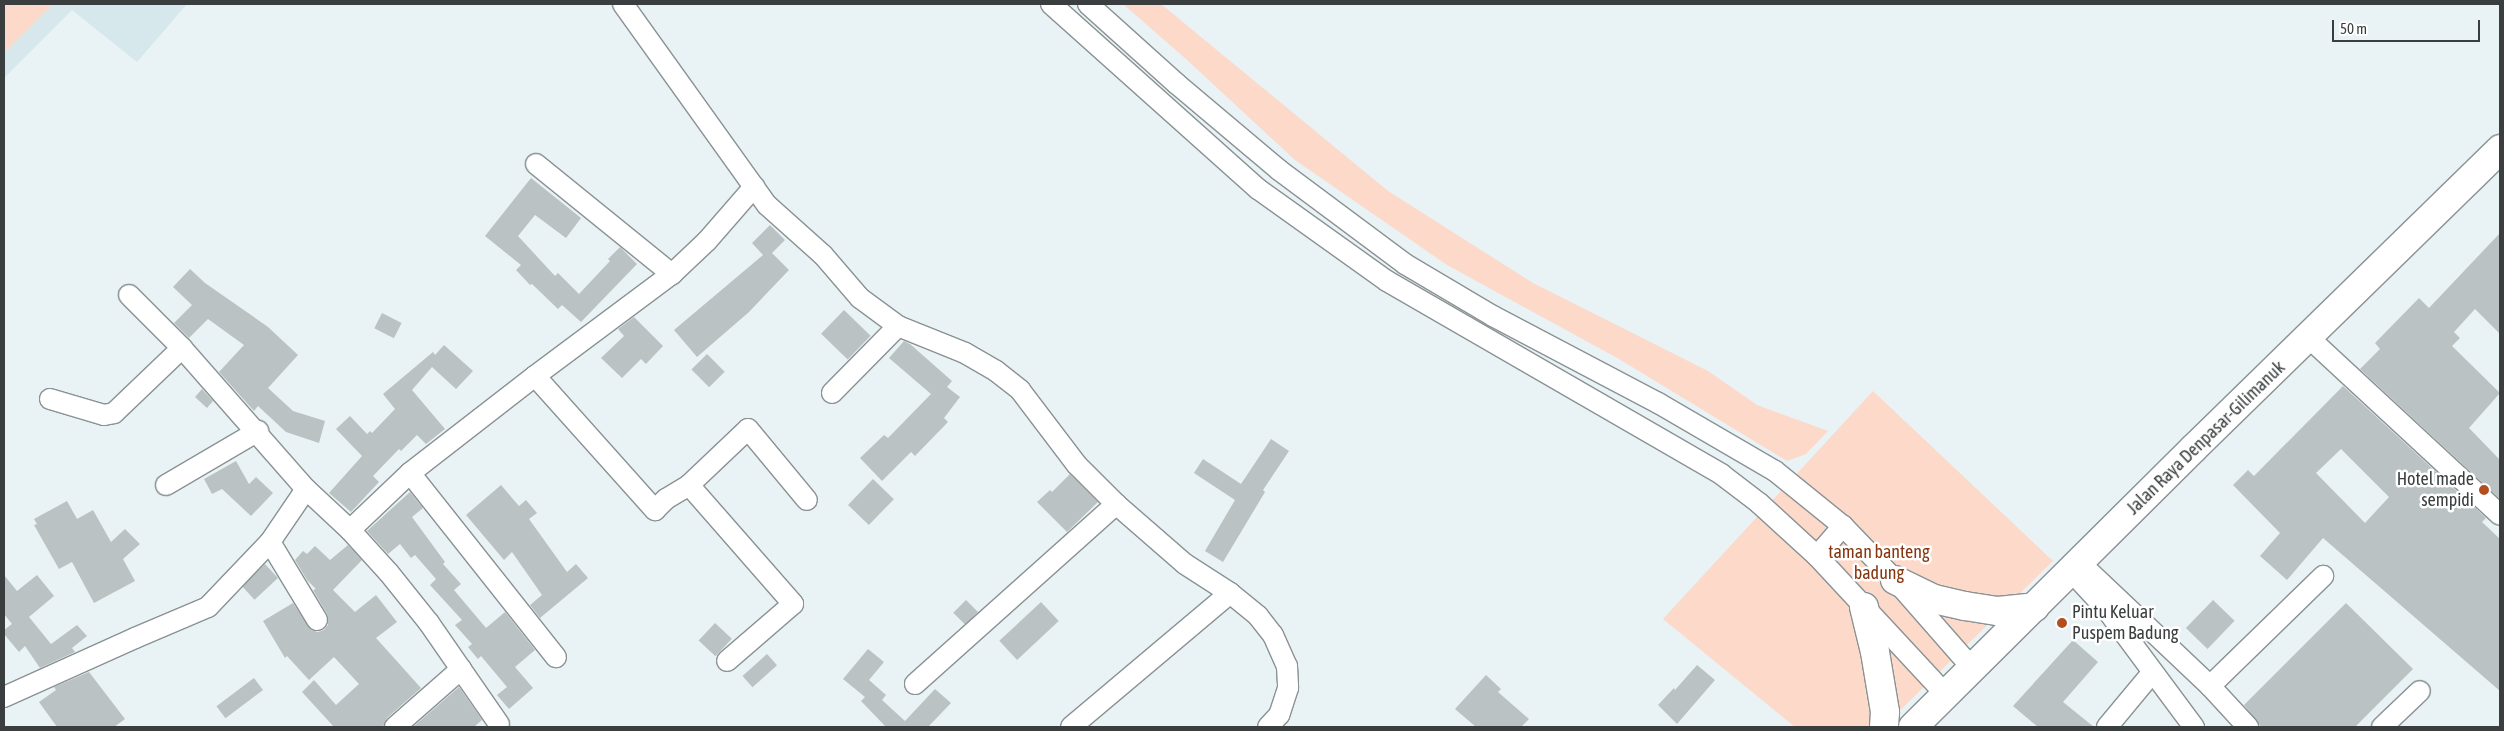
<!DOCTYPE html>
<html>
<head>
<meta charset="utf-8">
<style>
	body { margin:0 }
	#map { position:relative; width:2504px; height:731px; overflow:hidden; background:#e9f2f4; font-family:"Asap Condensed",sans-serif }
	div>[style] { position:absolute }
	.built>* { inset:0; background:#d6e8eb }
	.green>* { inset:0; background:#fdd9ca }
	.building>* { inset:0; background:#bac2c4; transform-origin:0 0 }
	.roads { filter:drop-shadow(1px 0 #8a9294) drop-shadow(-1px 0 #8a9294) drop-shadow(0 1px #8a9294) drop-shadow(0 -1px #8a9294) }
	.minor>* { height:20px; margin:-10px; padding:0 10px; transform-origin:10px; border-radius:10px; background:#fff }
	.highway>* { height:28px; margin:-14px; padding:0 14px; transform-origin:14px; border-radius:14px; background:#fff }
	.dots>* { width:14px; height:14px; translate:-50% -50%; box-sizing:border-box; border:2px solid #fff; border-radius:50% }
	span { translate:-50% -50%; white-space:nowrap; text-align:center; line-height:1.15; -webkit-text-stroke:5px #fff; paint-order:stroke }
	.street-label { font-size:18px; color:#3a3e3e }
	.poi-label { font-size:18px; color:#3a3e3e }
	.right { translate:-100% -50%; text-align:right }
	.left { translate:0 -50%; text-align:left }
	.park-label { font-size:18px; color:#86360f }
	.frame { position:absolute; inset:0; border:5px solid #3a3e3e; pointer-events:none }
	.scale { position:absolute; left:2332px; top:20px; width:148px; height:22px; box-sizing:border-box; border:2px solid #3a3e3e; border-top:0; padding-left:6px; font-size:15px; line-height:18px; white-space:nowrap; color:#3a3e3e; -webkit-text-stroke:4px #fff; paint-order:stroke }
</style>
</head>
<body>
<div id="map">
	<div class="built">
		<i style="clip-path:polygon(4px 4px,187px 4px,137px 62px,72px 10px,4px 78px)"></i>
	</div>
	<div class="green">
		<i style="clip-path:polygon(4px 4px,53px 4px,4px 53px)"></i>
		<i style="clip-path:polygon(1123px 4px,1161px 4px,1388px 191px,1533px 283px,1708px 371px,1757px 405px,1828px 431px,1806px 454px,1787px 461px,1619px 359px,1447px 265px,1295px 160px,1186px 59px)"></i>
		<i style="clip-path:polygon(1873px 391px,2053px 561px,1883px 727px,1795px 727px,1663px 619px)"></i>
	</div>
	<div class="building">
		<i style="clip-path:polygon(531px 178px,581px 218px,566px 238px,535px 215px,518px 236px,555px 276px,558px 273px,579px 294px,610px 261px,608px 259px,620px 247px,637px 264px,581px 322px,562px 305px,558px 309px,532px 284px,530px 285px,516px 270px,521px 265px,485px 236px)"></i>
		<i style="clip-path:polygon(770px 225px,785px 240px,772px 253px,789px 270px,749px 312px,697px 357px,674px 330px,763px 255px,752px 243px)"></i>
		<i style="clip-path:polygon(2500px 233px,2500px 334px,2475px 309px,2454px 332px,2460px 338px,2452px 346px,2500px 393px,2469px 428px,2500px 460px,2500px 499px,2360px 369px,2380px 349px,2375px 343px,2419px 298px,2429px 308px)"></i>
		<i style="clip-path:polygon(190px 269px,205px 283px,268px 327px,298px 355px,268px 388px,293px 411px,325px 421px,319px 443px,286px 432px,258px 406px,254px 411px,219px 372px,244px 345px,208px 319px,189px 338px,174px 323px,192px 305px,173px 287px)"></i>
		<i style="left:844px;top:310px;width:37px;height:33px;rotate:44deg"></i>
		<i style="left:382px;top:313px;width:22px;height:17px;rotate:27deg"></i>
		<i style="clip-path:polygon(634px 317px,663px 346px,646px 364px,641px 359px,622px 378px,601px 358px,624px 336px,618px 329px)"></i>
		<i style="clip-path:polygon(904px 341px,910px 344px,952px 381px,947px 387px,960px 397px,944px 418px,948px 422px,915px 456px,911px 452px,882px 481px,860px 458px,884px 435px,888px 438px,931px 394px,889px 358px)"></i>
		<i style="clip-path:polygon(444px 345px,473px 371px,456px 389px,432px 367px,412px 390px,445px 429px,426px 444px,417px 435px,401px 451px,399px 449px,373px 476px,379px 482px,351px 512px,329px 493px,362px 456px,336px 429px,350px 416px,367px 434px,370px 431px,372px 433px,395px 409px,383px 394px,433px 352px,435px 355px)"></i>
		<i style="left:707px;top:354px;width:25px;height:22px;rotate:45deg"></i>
		<i style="clip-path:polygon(evenodd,2343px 386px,2486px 518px,2482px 522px,2500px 539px,2500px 691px,2323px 538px,2287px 580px,2260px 556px,2280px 533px,2233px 485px,2248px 470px,2254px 476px,2343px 386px,2341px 449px,2389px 497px,2365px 523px,2316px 473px,2341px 449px)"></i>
		<i style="clip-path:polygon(202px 389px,213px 401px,207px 408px,195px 397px)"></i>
		<i style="clip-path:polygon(1271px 439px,1289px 451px,1263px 490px,1265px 492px,1223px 562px,1205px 551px,1235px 500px,1194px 473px,1203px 459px,1241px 484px)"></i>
		<i style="clip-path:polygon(236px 461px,249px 484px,256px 477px,273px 493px,251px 516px,222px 489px,212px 494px,204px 479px)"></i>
		<i style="clip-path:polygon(1070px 474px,1098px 502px,1067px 532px,1037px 502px,1050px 490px,1052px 492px)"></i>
		<i style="left:873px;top:479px;width:29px;height:36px;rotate:44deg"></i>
		<i style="clip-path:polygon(501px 485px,519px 506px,526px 500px,537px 513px,529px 519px,567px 572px,576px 564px,588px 578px,540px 618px,530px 605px,542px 595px,512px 552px,504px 560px,466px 515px)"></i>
		<i style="clip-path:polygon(410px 492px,423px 508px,412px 517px,445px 562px,443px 564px,461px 584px,454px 590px,486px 628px,505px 612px,535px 650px,515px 667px,533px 688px,509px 709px,497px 695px,507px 687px,481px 656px,478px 659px,468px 647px,472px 644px,455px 625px,462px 620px,430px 585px,436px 579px,415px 555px,411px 558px,400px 544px,388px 554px,367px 531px)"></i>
		<i style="clip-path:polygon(67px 501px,77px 519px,93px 510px,111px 542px,125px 529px,140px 544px,123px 559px,135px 581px,94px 603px,72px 562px,59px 569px,34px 525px,37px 524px,34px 519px)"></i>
		<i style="clip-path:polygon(348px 545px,362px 560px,333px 590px,355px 612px,376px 595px,397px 622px,376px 638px,421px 688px,387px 718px,383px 727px,334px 727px,302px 692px,314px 680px,336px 705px,359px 684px,334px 657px,309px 680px,287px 656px,285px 658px,263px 621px,293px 603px,311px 630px,318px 632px,324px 630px,328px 625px,327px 614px,313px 590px,316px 589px,307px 580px,295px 560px,303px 551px,307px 554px,315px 546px,330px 560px)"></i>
		<i style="left:265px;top:564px;width:19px;height:32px;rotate:47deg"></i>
		<i style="clip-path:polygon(4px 575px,17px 591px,37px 575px,54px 596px,29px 617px,51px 644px,77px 625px,87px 636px,72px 648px,75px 652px,40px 668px,25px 646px,19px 652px,4px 634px,4px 630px,12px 624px,4px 614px)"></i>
		<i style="left:966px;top:600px;width:17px;height:18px;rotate:45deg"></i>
		<i style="left:2213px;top:600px;width:30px;height:39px;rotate:44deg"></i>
		<i style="left:1041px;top:602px;width:26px;height:57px;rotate:47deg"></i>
		<i style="clip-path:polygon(2346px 603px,2413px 669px,2355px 727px,2261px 727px,2244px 705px)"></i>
		<i style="left:715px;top:623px;width:23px;height:24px;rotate:43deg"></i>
		<i style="clip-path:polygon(2073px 640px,2098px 662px,2063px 702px,2094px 727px,2038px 727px,2013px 706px)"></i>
		<i style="clip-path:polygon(868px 649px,884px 662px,869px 680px,886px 695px,882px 700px,905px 721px,935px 689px,951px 703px,928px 727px,886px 727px,861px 701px,865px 697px,843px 679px)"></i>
		<i style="left:767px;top:654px;width:15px;height:33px;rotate:48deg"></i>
		<i style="clip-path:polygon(1697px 665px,1715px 680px,1677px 724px,1658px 705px,1674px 688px,1675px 690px)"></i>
		<i style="clip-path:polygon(89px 672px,125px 719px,114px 727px,57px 727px,39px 702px,56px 690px,54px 687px)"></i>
		<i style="clip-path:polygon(1486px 675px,1501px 689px,1498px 692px,1529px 719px,1521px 727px,1476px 727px,1455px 709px)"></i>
		<i style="left:254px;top:678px;width:15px;height:47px;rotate:53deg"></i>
		<i style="clip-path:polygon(459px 687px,482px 720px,474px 727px,413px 727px)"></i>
	</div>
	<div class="roads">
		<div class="minor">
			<i style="left:623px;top:4px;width:247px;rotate:54.4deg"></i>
			<i style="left:767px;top:205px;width:75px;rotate:41.8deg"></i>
			<i style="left:823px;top:255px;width:57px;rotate:49.3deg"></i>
			<i style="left:860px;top:298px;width:47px;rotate:36.4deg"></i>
			<i style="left:898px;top:326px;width:72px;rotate:21.9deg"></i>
			<i style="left:965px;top:353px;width:36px;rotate:30deg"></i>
			<i style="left:996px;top:371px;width:31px;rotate:38deg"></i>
			<i style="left:1020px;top:390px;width:94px;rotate:52.8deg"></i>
			<i style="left:1077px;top:465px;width:55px;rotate:45deg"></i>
			<i style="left:1116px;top:504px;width:91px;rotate:41deg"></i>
			<i style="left:1185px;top:564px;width:54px;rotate:32.8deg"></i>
			<i style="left:1230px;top:593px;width:36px;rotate:39deg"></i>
			<i style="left:1258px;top:616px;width:24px;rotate:52deg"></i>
			<i style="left:1273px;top:635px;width:34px;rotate:66deg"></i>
			<i style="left:1287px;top:666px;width:22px;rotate:87deg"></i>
			<i style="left:1288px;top:688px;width:28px;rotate:108deg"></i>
			<i style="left:1279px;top:715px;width:16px;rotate:133deg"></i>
			<i style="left:1051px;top:4px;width:278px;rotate:41.8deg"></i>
			<i style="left:1258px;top:189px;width:158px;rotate:35.5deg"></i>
			<i style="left:1387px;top:281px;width:386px;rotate:30deg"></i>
			<i style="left:1721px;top:474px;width:48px;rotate:37.3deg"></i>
			<i style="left:1759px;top:503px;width:79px;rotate:42.4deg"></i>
			<i style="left:1817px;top:556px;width:190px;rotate:47.1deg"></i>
			<i style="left:1088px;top:4px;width:120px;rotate:42deg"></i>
			<i style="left:1177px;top:84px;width:133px;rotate:40.1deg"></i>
			<i style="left:1279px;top:170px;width:157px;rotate:36.7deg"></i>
			<i style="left:1405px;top:264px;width:102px;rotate:30.6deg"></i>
			<i style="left:1493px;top:316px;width:187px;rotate:27.8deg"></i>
			<i style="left:1658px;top:403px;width:135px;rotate:30.2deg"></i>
			<i style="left:1775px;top:471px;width:87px;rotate:39deg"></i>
			<i style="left:1843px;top:526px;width:75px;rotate:46.1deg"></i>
			<i style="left:1895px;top:580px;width:118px;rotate:48.8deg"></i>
			<i style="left:536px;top:164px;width:175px;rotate:39deg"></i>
			<i style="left:129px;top:295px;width:75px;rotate:45deg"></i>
			<i style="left:182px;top:348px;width:188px;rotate:48.7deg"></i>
			<i style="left:306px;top:489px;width:60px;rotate:43deg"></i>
			<i style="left:350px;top:530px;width:58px;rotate:47.8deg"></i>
			<i style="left:389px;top:573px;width:64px;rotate:51.3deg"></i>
			<i style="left:429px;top:623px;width:123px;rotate:55.3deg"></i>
			<i style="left:2309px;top:338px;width:260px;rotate:42.8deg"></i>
			<i style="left:535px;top:376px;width:180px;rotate:48.2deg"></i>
			<i style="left:655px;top:510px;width:16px;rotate:-45deg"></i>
			<i style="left:666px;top:499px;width:27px;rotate:-31deg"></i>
			<i style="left:689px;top:485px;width:158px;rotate:48.8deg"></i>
			<i style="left:793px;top:604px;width:87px;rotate:139.2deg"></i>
			<i style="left:832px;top:393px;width:94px;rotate:-45.4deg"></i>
			<i style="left:50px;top:399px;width:56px;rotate:16.5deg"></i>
			<i style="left:104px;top:415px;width:10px;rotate:-11deg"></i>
			<i style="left:114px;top:413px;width:94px;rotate:-43.7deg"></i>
			<i style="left:410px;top:473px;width:235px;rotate:51.6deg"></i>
			<i style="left:166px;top:485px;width:107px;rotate:-30.4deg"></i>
			<i style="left:689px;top:485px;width:81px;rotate:-43.5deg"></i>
			<i style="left:748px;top:429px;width:92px;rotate:50.3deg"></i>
			<i style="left:350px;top:530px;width:83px;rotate:-43.5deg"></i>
			<i style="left:410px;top:473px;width:158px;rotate:-37.8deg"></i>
			<i style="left:535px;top:376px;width:171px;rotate:-36.7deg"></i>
			<i style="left:672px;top:274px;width:48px;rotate:-43.3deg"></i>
			<i style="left:707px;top:241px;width:72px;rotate:-49deg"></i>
			<i style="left:270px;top:542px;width:91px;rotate:58.9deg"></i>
			<i style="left:1817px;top:556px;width:40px;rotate:-49deg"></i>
			<i style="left:2080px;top:563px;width:179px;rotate:43.4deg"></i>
			<i style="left:2210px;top:686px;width:56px;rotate:47.2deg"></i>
			<i style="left:2071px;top:571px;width:53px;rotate:47.3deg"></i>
			<i style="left:2107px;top:610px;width:146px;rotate:53.4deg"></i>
			<i style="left:915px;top:684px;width:270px;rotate:-41.8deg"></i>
			<i style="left:2210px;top:686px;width:158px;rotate:-44.2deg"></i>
			<i style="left:4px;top:697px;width:144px;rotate:-24.2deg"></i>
			<i style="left:135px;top:638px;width:79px;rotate:-23deg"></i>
			<i style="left:208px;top:607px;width:90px;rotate:-46.4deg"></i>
			<i style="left:270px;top:542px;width:64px;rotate:-55.8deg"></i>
			<i style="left:395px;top:727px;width:88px;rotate:-41.3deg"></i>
			<i style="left:1071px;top:727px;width:208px;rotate:-40.1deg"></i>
			<i style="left:2107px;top:727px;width:70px;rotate:-50.2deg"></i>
			<i style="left:2382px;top:727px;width:52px;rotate:-43.5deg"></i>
		</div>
		<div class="highway">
			<i style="left:1895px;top:580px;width:43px;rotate:26deg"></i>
			<i style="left:1934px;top:599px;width:32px;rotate:13deg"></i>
			<i style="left:1965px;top:606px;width:33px;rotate:9deg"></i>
			<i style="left:1998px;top:611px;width:37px;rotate:-6deg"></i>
			<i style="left:1864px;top:607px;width:46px;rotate:76.3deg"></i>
			<i style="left:1875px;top:652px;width:61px;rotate:80.5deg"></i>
			<i style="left:1885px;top:712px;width:15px;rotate:94deg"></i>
			<i style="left:1913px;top:727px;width:396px;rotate:-44.8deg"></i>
			<i style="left:2194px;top:448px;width:428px;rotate:-44.3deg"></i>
		</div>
	</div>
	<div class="dots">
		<i style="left:2484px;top:490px;background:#b34e20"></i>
		<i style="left:2062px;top:623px;background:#b34e20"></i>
	</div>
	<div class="street-label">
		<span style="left:2206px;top:438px;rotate:-44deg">Jalan Raya Denpasar-Gilimanuk</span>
	</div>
	<div class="poi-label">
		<span class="right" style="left:2474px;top:490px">Hotel made<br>sempidi</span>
		<span class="left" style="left:2072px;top:623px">Pintu Keluar<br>Puspem Badung</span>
	</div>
	<div class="park-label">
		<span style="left:1879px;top:563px">taman banteng<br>badung</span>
	</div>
	<div class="frame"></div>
	<div class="scale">50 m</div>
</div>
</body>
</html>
